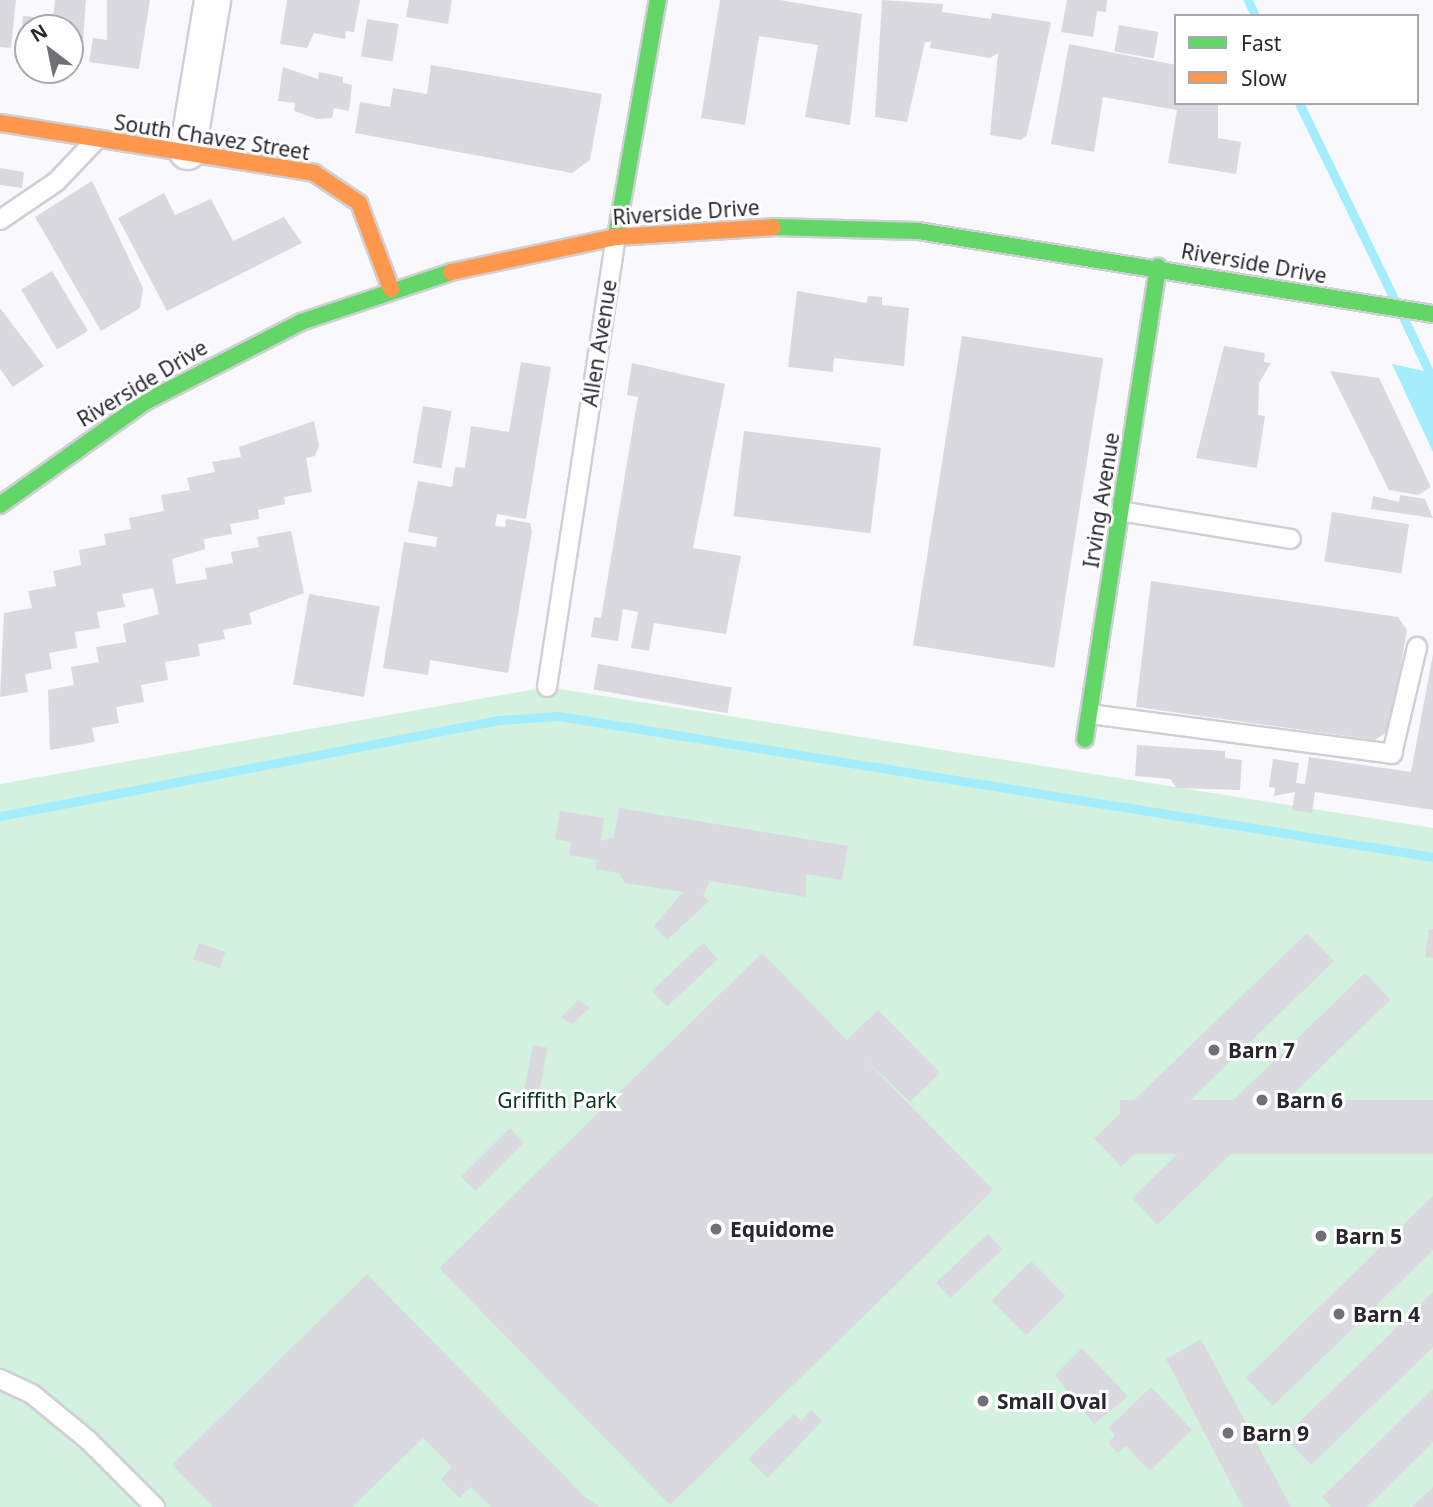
<!DOCTYPE html>
<html>
<head>
<meta charset="utf-8">
<style>
	body { margin:0 }
	#map { position:relative; width:1433px; height:1507px; overflow:hidden; background:#f8f8fd; font-family:"Noto Sans",sans-serif }
	div>[style] { position:absolute }
	.green>* { inset:0; background:#d2f2df }
	.water>* { inset:0; background:#a4edfc }
	.stream>* { height:9px; margin:-4.5px; padding:0 4.5px; transform-origin:4.5px; border-radius:4.5px; background:#a4edfc }
	.building>* { inset:0; background:#d9d9df; transform-origin:0 0 }
	.roads { filter:drop-shadow(2px 0 #cfcfd5) drop-shadow(-2px 0 #cfcfd5) drop-shadow(0 2px #cfcfd5) drop-shadow(0 -2px #cfcfd5) }
	.lane>* { height:18px; margin:-9px; padding:0 9px; transform-origin:9px; border-radius:9px; background:#fefeff }
	.street>* { height:35px; margin:-17.5px; padding:0 17.5px; transform-origin:17.5px; border-radius:17.5px; background:#fefeff }
	.fast>* { height:16px; margin:-8px; padding:0 8px; transform-origin:8px; border-radius:8px; background:#63d668 }
	.slow>* { height:16px; margin:-8px; padding:0 8px; transform-origin:8px; border-radius:8px; background:#ff974d }
	.dots>* { width:19px; height:19px; translate:-50% -50%; box-sizing:border-box; border:4px solid #fff; border-radius:50% }
	span { translate:-50% -50%; white-space:nowrap; text-align:center; line-height:1.15; -webkit-text-stroke:6px #fff; paint-order:stroke }
	.street-label { font-size:21px; color:#27272e }
	.poi-label { font-size:21px; color:#27272e; font-weight:700 }
	.left { translate:0 -50%; text-align:left }
	.park-label { font-size:21px; color:#0b351f }
	.legend { position:absolute; left:1174px; top:14px; width:245px; height:91px; box-sizing:border-box; background:#fff; border:2px solid #a9a9ab; margin:0; padding:9px 12px; list-style:none; font-size:21px; color:#27272e }
	.legend li { display:flex; align-items:center; gap:14px; height:35px }
	.legend b { width:35px; border:2px solid #a9a9ab }
	.north { position:absolute; left:14px; top:14px; width:70px; height:70px; box-sizing:border-box; background:#fff; border:2px solid #a9a9ab; border-radius:50%; rotate:328deg; font-size:19px; font-weight:700; line-height:28px; text-align:center; color:#27272e }
	.north::after { content:''; display:block; margin:auto; width:24px; height:32px; background:#707076; clip-path:polygon(50% 0,100% 100%,50% 72%,0 100%) }
</style>
</head>
<body>
<div id="map">
	<div class="green">
		<i style="clip-path:polygon(547px 687px,1433px 828px,1433px 1507px,0 1507px,0 784px)"></i>
	</div>
	<div class="water">
		<i style="clip-path:polygon(1392px 364px,1433px 373px,1433px 452px)"></i>
	</div>
	<div class="stream">
		<i style="left:1248px;top:0;width:17px;rotate:66deg"></i>
		<i style="left:1299px;top:103px;width:216px;rotate:64.1deg"></i>
		<i style="left:1404px;top:319px;width:68px;rotate:64.6deg"></i>
		<i style="left:0;top:816px;width:508px;rotate:-10.89deg"></i>
		<i style="left:499px;top:720px;width:60px;rotate:-3.8deg"></i>
		<i style="left:559px;top:716px;width:885px;rotate:9.16deg"></i>
	</div>
	<div class="building">
		<i style="clip-path:polygon(0 0,16px 0,11px 48px,0 47px)"></i>
		<i style="clip-path:polygon(55px 0,86px 0,82px 53px,70px 52px,70px 28px,28px 28px,28px 52px,19px 51px,23px 16px,53px 19px)"></i>
		<i style="clip-path:polygon(107px 0,150px 0,139px 69px,89px 62px,93px 38px,107px 40px)"></i>
		<i style="clip-path:polygon(287px 0,360px 0,354px 32px,346px 31px,345px 39px,314px 33px,307px 48px,280px 44px)"></i>
		<i style="clip-path:polygon(409px 0,452px 0,448px 24px,406px 17px)"></i>
		<i style="clip-path:polygon(720px 0,780px 0,862px 14px,850px 125px,805px 117px,818px 45px,759px 36px,745px 125px,701px 118px)"></i>
		<i style="clip-path:polygon(882px 0,943px 4px,942px 12px,991px 19px,992px 13px,1051px 22px,1027px 135px,1021px 140px,990px 135px,998px 53px,990px 58px,930px 48px,931px 42px,925px 42px,907px 122px,875px 117px)"></i>
		<i style="clip-path:polygon(1067px 0,1107px 0,1106px 12px,1097px 11px,1093px 37px,1061px 32px)"></i>
		<i style="left:367px;top:19px;width:32px;height:38px;rotate:9deg"></i>
		<i style="left:1119px;top:25px;width:40px;height:27px;rotate:10deg"></i>
		<i style="clip-path:polygon(1069px 44px,1176px 65px,1176px 103px,1218px 105px,1218px 138px,1241px 142px,1236px 174px,1168px 163px,1177px 110px,1103px 97px,1094px 152px,1051px 144px)"></i>
		<i style="clip-path:polygon(431px 65px,602px 94px,590px 160px,572px 173px,355px 133px,360px 102px,390px 107px,393px 88px,427px 94px)"></i>
		<i style="clip-path:polygon(283px 67px,318px 79px,319px 72px,343px 77px,343px 83px,352px 85px,349px 111px,334px 108px,332px 118px,317px 119px,294px 111px,295px 103px,278px 101px)"></i>
		<i style="clip-path:polygon(0 168px,24px 172px,22px 188px,0 185px)"></i>
		<i style="clip-path:polygon(92px 181px,143px 288px,140px 308px,101px 331px,35px 217px)"></i>
		<i style="clip-path:polygon(164px 193px,175px 215px,211px 199px,233px 241px,284px 217px,302px 243px,167px 311px,118px 218px)"></i>
		<i style="left:52px;top:271px;width:70px;height:36px;rotate:59deg"></i>
		<i style="clip-path:polygon(797px 291px,867px 303px,868px 296px,882px 297px,882px 305px,909px 308px,904px 366px,834px 358px,833px 372px,788px 367px)"></i>
		<i style="clip-path:polygon(0 308px,44px 366px,13px 387px,0 369px)"></i>
		<i style="left:962px;top:336px;width:143px;height:313px;rotate:9deg"></i>
		<i style="clip-path:polygon(1224px 346px,1265px 353px,1264px 362px,1271px 363px,1259px 383px,1258px 415px,1265px 416px,1257px 468px,1196px 458px)"></i>
		<i style="clip-path:polygon(521px 362px,551px 367px,526px 519px,497px 514px,495px 526px,505px 527px,506px 519px,530px 523px,532px 531px,508px 673px,430px 660px,428px 675px,383px 668px,404px 542px,436px 547px,437px 537px,408px 532px,418px 481px,452px 487px,455px 467px,465px 468px,471px 426px,509px 432px)"></i>
		<i style="clip-path:polygon(632px 363px,725px 384px,693px 548px,741px 556px,726px 634px,654px 623px,649px 651px,631px 648px,638px 612px,623px 609px,618px 641px,591px 637px,594px 617px,601px 618px,638px 397px,627px 395px)"></i>
		<i style="clip-path:polygon(1330px 371px,1379px 378px,1431px 487px,1418px 495px,1389px 490px)"></i>
		<i style="left:423px;top:406px;width:29px;height:58px;rotate:10deg"></i>
		<i style="clip-path:polygon(314px 421px,319px 446px,315px 456px,306px 458px,312px 492px,284px 497px,285px 504px,258px 510px,259px 519px,230px 524px,232px 534px,204px 539px,205px 549px,172px 559px,176px 584px,207px 579px,205px 568px,233px 563px,231px 552px,259px 547px,257px 537px,291px 531px,304px 593px,249px 613px,252px 624px,223px 630px,225px 639px,198px 644px,200px 656px,165px 662px,168px 680px,141px 685px,144px 702px,116px 707px,119px 723px,92px 728px,95px 742px,50px 750px,48px 690px,74px 685px,71px 667px,99px 662px,96px 647px,126px 642px,123px 624px,159px 614px,153px 588px,122px 594px,125px 607px,97px 612px,100px 628px,75px 632px,77px 648px,49px 653px,52px 669px,25px 674px,28px 692px,0 697px,4px 613px,32px 608px,28px 591px,56px 586px,53px 571px,81px 565px,79px 550px,106px 545px,104px 534px,131px 529px,129px 518px,164px 511px,161px 495px,190px 490px,187px 478px,215px 472px,212px 462px,241px 457px,239px 447px)"></i>
		<i style="left:744px;top:431px;width:138px;height:86px;rotate:7deg"></i>
		<i style="clip-path:polygon(1400px 495px,1425px 499px,1433px 518px,1371px 509px,1373px 496px,1399px 502px)"></i>
		<i style="left:1332px;top:512px;width:78px;height:50px;rotate:9deg"></i>
		<i style="clip-path:polygon(1151px 581px,1398px 617px,1407px 630px,1390px 730px,1375px 740px,1136px 707px)"></i>
		<i style="left:309px;top:594px;width:72px;height:92px;rotate:10deg"></i>
		<i style="clip-path:polygon(1433px 654px,1433px 810px,1315px 792px,1312px 813px,1292px 810px,1295px 792px,1274px 796px,1275px 788px,1269px 787px,1273px 759px,1299px 763px,1296px 783px,1305px 784px,1309px 757px,1411px 772px)"></i>
		<i style="left:598px;top:664px;width:136px;height:26px;rotate:10deg"></i>
		<i style="clip-path:polygon(1137px 745px,1225px 751px,1225px 758px,1242px 760px,1240px 790px,1177px 788px,1170px 779px,1135px 776px)"></i>
		<i style="clip-path:polygon(619px 808px,848px 846px,842px 880px,806px 874px,806px 897px,710px 881px,703px 895px,709px 901px,667px 940px,654px 926px,683px 892px,625px 883px,619px 873px,595px 869px,597px 860px,569px 855px,571px 842px,555px 839px,560px 811px,604px 818px,601px 841px,614px 837px)"></i>
		<i style="clip-path:polygon(1429px 929px,1433px 929px,1433px 958px,1425px 957px)"></i>
		<i style="left:1307px;top:933px;width:39px;height:296px;rotate:46deg"></i>
		<i style="left:199px;top:943px;width:28px;height:17px;rotate:19deg"></i>
		<i style="left:703px;top:943px;width:22px;height:70px;rotate:47deg"></i>
		<i style="clip-path:polygon(762px 953px,847px 1040px,878px 1010px,940px 1073px,910px 1102px,860px 1054px,993px 1190px,670px 1505px,439px 1268px)"></i>
		<i style="left:1365px;top:973px;width:37px;height:324px;rotate:46deg"></i>
		<i style="clip-path:polygon(578px 1000px,590px 1008px,572px 1024px,561px 1017px)"></i>
		<i style="left:533px;top:1045px;width:15px;height:61px;rotate:11deg"></i>
		<i style="left:1433px;top:1100px;width:54px;height:313px;rotate:90deg"></i>
		<i style="left:510px;top:1128px;width:20px;height:69px;rotate:45deg"></i>
		<i style="clip-path:polygon(1433px 1196px,1433px 1250px,1273px 1406px,1246px 1378px)"></i>
		<i style="left:988px;top:1234px;width:21px;height:71px;rotate:47deg"></i>
		<i style="left:1031px;top:1261px;width:49px;height:56px;rotate:45deg"></i>
		<i style="clip-path:polygon(367px 1274px,585px 1497px,600px 1507px,491px 1507px,471px 1487px,459px 1498px,441px 1479px,452px 1467px,423px 1438px,352px 1507px,213px 1507px,172px 1465px)"></i>
		<i style="clip-path:polygon(1433px 1292px,1433px 1347px,1311px 1465px,1284px 1437px)"></i>
		<i style="clip-path:polygon(1201px 1339px,1291px 1507px,1243px 1507px,1166px 1359px)"></i>
		<i style="clip-path:polygon(1082px 1348px,1128px 1396px,1094px 1424px,1055px 1375px)"></i>
		<i style="clip-path:polygon(1151px 1387px,1192px 1430px,1150px 1471px,1126px 1446px,1118px 1453px,1108px 1442px,1115px 1435px,1108px 1428px)"></i>
		<i style="clip-path:polygon(1433px 1389px,1433px 1442px,1367px 1507px,1331px 1507px,1322px 1497px)"></i>
		<i style="clip-path:polygon(811px 1410px,822px 1421px,768px 1478px,748px 1459px,794px 1414px,801px 1421px)"></i>
		<i style="clip-path:polygon(1433px 1487px,1433px 1507px,1412px 1507px)"></i>
	</div>
	<div class="roads">
		<div class="lane">
			<i style="left:0;top:220px;width:68px;rotate:-34.2deg"></i>
			<i style="left:56px;top:182px;width:58px;rotate:-46.4deg"></i>
			<i style="left:1120px;top:511px;width:173px;rotate:9.3deg"></i>
			<i style="left:547px;top:687px;width:455px;rotate:-81.3deg"></i>
			<i style="left:1090px;top:714px;width:305px;rotate:7.5deg"></i>
			<i style="left:1392px;top:754px;width:110px;rotate:-76.8deg"></i>
			<i style="left:0;top:1379px;width:35px;rotate:25deg"></i>
			<i style="left:32px;top:1394px;width:72px;rotate:39.4deg"></i>
			<i style="left:88px;top:1440px;width:95px;rotate:45deg"></i>
		</div>
		<div class="street">
			<i style="left:187px;top:151px;width:153px;rotate:-80.6deg"></i>
		</div>
		<div class="fast">
			<i style="left:773px;top:227px;width:145px;rotate:1.6deg"></i>
			<i style="left:918px;top:231px;width:522px;rotate:9.16deg"></i>
			<i style="left:616px;top:237px;width:241px;rotate:-80deg"></i>
			<i style="left:0;top:505px;width:178px;rotate:-35.4deg"></i>
			<i style="left:145px;top:402px;width:175px;rotate:-27.1deg"></i>
			<i style="left:301px;top:322px;width:158px;rotate:-18.4deg"></i>
			<i style="left:1085px;top:739px;width:478px;rotate:-81.2deg"></i>
		</div>
		<div class="slow">
			<i style="left:0;top:123px;width:318px;rotate:9deg"></i>
			<i style="left:314px;top:173px;width:54px;rotate:33.7deg"></i>
			<i style="left:359px;top:203px;width:92px;rotate:69.6deg"></i>
			<i style="left:451px;top:272px;width:169px;rotate:-12deg"></i>
			<i style="left:616px;top:237px;width:157px;rotate:-3.6deg"></i>
		</div>
	</div>
	<div class="dots">
		<i style="left:1214px;top:1050px;background:#707076"></i>
		<i style="left:1262px;top:1100px;background:#707076"></i>
		<i style="left:716px;top:1229px;background:#707076"></i>
		<i style="left:1321px;top:1236px;background:#707076"></i>
		<i style="left:1339px;top:1314px;background:#707076"></i>
		<i style="left:983px;top:1401px;background:#707076"></i>
		<i style="left:1228px;top:1433px;background:#707076"></i>
	</div>
	<div class="street-label">
		<span style="left:212px;top:137px;rotate:9deg">South Chavez Street</span>
		<span style="left:686px;top:212px;rotate:-4deg">Riverside Drive</span>
		<span style="left:1254px;top:263px;rotate:10deg">Riverside Drive</span>
		<span style="left:599px;top:343px;rotate:-81deg">Allen Avenue</span>
		<span style="left:142px;top:383px;rotate:-31deg">Riverside Drive</span>
		<span style="left:1101px;top:500px;rotate:-81deg">Irving Avenue</span>
	</div>
	<div class="poi-label">
		<span class="left" style="left:1228px;top:1050px">Barn 7</span>
		<span class="left" style="left:1276px;top:1100px">Barn 6</span>
		<span class="left" style="left:730px;top:1229px">Equidome</span>
		<span class="left" style="left:1335px;top:1236px">Barn 5</span>
		<span class="left" style="left:1353px;top:1314px">Barn 4</span>
		<span class="left" style="left:997px;top:1401px">Small Oval</span>
		<span class="left" style="left:1242px;top:1433px">Barn 9</span>
	</div>
	<div class="park-label">
		<span style="left:557px;top:1100px">Griffith Park</span>
	</div>
	<ul class="legend">
	<li><b style="height:9px;background:#63d668"></b>Fast</li>
	<li><b style="height:9px;background:#ff974d"></b>Slow</li>
	</ul>
	<div class="north">N</div>
</div>
</body>
</html>
